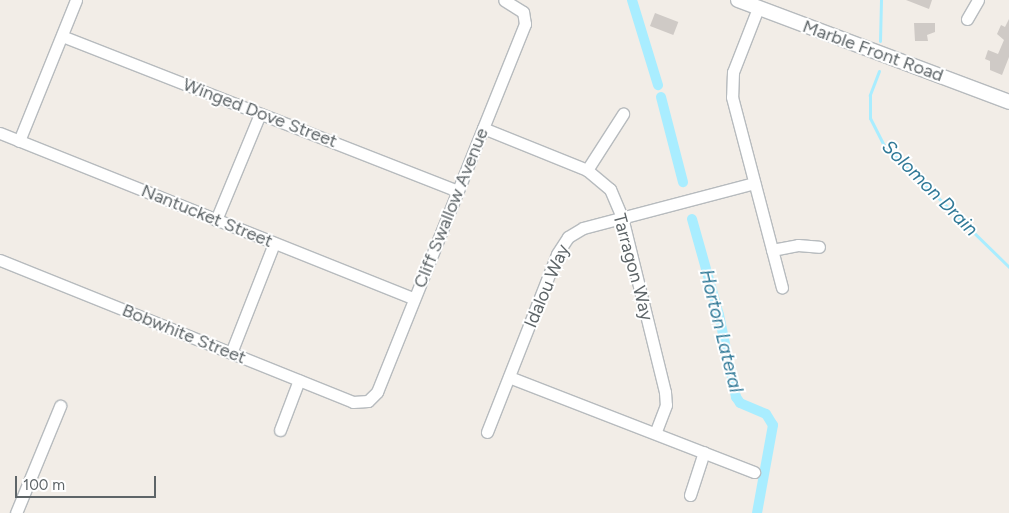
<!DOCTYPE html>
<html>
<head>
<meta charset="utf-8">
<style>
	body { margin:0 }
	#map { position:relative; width:1009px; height:513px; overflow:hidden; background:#f2ede7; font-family:Figtree,sans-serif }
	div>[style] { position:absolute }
	.stream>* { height:3px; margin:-1.5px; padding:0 1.5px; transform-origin:1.5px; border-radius:1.5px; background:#a9edff }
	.canal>* { height:10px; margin:-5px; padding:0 5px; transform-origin:5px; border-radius:5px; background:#a9edff }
	.building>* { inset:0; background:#cfcac6; transform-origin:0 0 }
	.roads { filter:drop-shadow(1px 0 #b7bbbe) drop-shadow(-1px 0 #b7bbbe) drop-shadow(0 1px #b7bbbe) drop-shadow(0 -1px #b7bbbe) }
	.minor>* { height:11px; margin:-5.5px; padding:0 5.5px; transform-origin:5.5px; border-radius:5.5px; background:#fff }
	.tertiary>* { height:14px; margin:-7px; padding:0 7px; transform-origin:7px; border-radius:7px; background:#fff }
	span { translate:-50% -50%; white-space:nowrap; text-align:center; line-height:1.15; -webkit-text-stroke:4px #fff; paint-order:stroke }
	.street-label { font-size:18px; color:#5e6568 }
	.water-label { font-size:19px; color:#307997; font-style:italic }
	.scale { position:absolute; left:15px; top:476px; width:141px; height:22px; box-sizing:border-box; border:2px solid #5e6568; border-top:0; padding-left:6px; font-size:15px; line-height:18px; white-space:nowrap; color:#5e6568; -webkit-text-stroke:4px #fff; paint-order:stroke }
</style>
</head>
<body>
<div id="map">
	<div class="stream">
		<i style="left:880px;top:41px;width:41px;rotate:-88.6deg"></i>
		<i style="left:879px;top:71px;width:26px;rotate:111deg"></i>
		<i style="left:870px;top:95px;width:23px;rotate:90deg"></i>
		<i style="left:870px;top:118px;width:30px;rotate:63deg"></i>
		<i style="left:884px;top:145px;width:175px;rotate:44.3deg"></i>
	</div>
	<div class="canal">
		<i style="left:632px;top:0;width:89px;rotate:73deg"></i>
		<i style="left:661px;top:97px;width:88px;rotate:75.5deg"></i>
		<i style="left:692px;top:219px;width:100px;rotate:74.3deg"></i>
		<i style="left:719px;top:315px;width:84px;rotate:78.3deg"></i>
		<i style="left:736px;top:397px;width:7px;rotate:56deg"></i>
		<i style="left:740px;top:403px;width:28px;rotate:23deg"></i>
		<i style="left:766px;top:414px;width:13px;rotate:58deg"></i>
		<i style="left:773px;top:425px;width:89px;rotate:100.3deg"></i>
	</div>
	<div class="building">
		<i style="clip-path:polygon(906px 0,932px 0,929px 9px)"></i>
		<i style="left:655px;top:13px;width:25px;height:14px;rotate:21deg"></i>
		<i style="clip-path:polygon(1009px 19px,1009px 57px,1002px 75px,990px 70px,990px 61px,985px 59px,988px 50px,998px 54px,1004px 40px,997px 34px,1001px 25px,1005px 27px)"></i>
		<i style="clip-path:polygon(914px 23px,935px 23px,935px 32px,927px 35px,928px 41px,915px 41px)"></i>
	</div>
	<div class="roads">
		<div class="minor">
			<i style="left:758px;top:8px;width:69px;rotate:111.3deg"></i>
			<i style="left:733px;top:72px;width:25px;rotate:92deg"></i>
			<i style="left:732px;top:97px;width:197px;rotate:75.3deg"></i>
			<i style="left:967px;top:19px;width:22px;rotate:-60deg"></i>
			<i style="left:62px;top:36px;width:424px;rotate:21.4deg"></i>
			<i style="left:483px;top:128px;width:112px;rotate:22deg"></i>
			<i style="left:587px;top:170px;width:30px;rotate:40deg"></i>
			<i style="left:610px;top:189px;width:30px;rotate:67deg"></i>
			<i style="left:622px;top:217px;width:180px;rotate:76.2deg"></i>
			<i style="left:665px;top:392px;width:13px;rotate:86deg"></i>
			<i style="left:666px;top:405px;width:30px;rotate:111deg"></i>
			<i style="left:0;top:133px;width:446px;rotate:21.8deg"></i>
			<i style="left:19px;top:141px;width:152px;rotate:-68deg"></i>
			<i style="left:587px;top:170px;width:67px;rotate:-57.3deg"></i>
			<i style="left:216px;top:220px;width:115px;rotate:-67.5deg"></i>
			<i style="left:772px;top:250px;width:26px;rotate:-11deg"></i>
			<i style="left:798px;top:245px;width:21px;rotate:5deg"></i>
			<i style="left:0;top:260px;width:380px;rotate:21.9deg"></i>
			<i style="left:353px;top:402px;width:15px;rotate:-4deg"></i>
			<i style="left:368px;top:401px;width:13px;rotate:-45deg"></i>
			<i style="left:377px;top:392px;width:397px;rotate:-68.1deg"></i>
			<i style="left:525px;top:24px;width:12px;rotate:-99deg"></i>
			<i style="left:523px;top:12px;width:22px;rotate:-148deg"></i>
			<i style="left:231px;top:353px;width:118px;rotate:-68.6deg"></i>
			<i style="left:509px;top:377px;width:263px;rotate:21.2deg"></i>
			<i style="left:280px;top:430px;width:53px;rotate:-69.2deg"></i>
			<i style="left:487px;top:432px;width:191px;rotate:-68.5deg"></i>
			<i style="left:557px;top:254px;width:20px;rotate:-57deg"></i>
			<i style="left:568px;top:237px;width:17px;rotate:-31deg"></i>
			<i style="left:583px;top:228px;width:177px;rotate:-14.7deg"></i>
			<i style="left:690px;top:495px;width:45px;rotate:-72deg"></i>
			<i style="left:16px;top:513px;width:116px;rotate:-67.6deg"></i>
		</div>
		<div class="tertiary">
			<i style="left:738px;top:0;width:290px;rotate:20.6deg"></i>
		</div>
	</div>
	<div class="street-label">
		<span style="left:873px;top:51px;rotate:20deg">Marble Front Road</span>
		<span style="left:260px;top:113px;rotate:21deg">Winged Dove Street</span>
		<span style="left:451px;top:208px;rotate:-68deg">Cliff Swallow Avenue</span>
		<span style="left:207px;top:216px;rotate:22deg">Nantucket Street</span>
		<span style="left:633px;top:267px;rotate:75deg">Tarragon Way</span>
		<span style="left:547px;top:286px;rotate:-67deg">Idalou Way</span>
		<span style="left:184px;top:334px;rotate:22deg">Bobwhite Street</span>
	</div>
	<div class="water-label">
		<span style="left:930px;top:188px;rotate:45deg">Solomon Drain</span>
		<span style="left:721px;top:331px;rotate:76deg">Horton Lateral</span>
	</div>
	<div class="scale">100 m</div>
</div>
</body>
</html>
